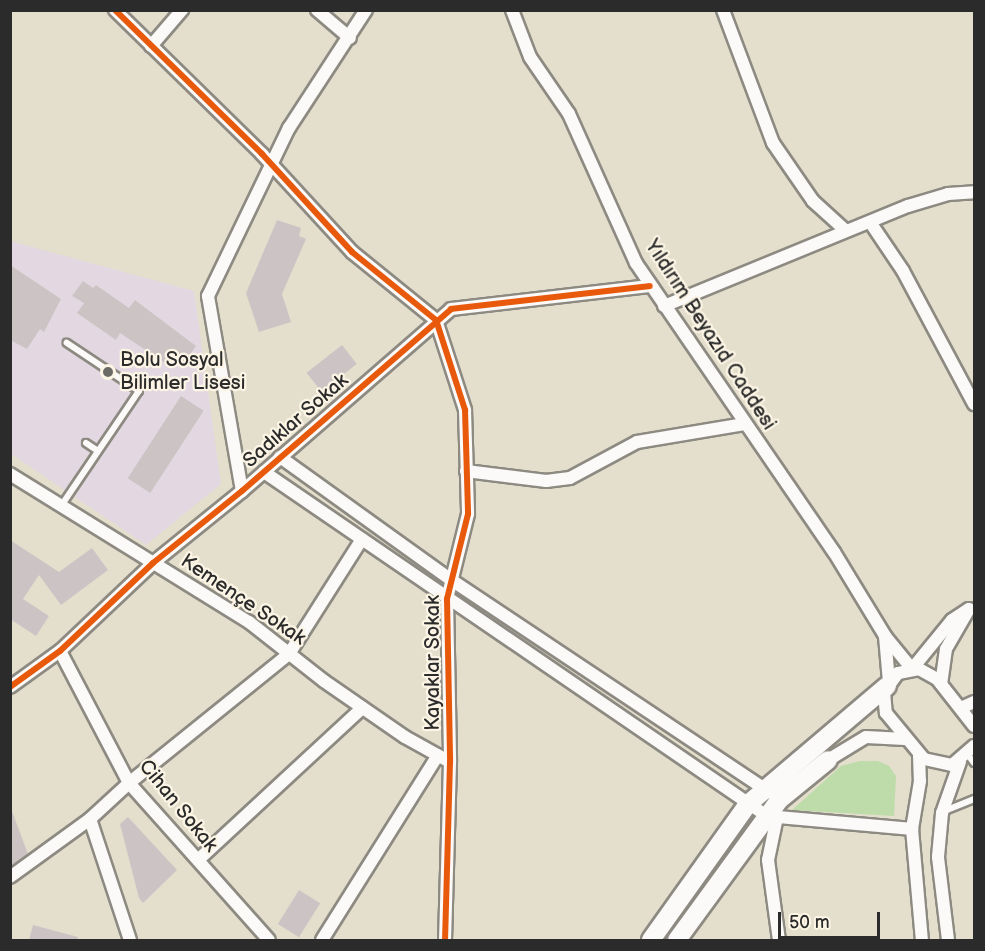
<!DOCTYPE html>
<html>
<head>
<meta charset="utf-8">
<style>
	body { margin:0 }
	#map { position:relative; width:985px; height:951px; overflow:hidden; background:#e4decd; font-family:"Balsamiq Sans",sans-serif }
	div>[style] { position:absolute }
	.built>* { inset:0; background:#e3d8e1 }
	.green>* { inset:0; background:#bddcaa }
	.building>* { inset:0; background:#ccc4c4; transform-origin:0 0 }
	.roads { filter:drop-shadow(2px 0 #8d8a82) drop-shadow(-2px 0 #8d8a82) drop-shadow(0 2px #8d8a82) drop-shadow(0 -2px #8d8a82) }
	.service>* { height:6px; margin:-3px; padding:0 3px; transform-origin:3px; border-radius:3px; background:#fbfaf8 }
	.minor>* { height:12px; margin:-6px; padding:0 6px; transform-origin:6px; border-radius:6px; background:#fbfaf8 }
	.secondary>* { height:18px; margin:-9px; padding:0 9px; transform-origin:9px; border-radius:9px; background:#fbfaf8 }
	.cycleway>* { height:6px; margin:-3px; padding:0 3px; transform-origin:3px; border-radius:3px; background:#e8590c }
	.dots>* { width:16px; height:16px; translate:-50% -50%; box-sizing:border-box; border:3px solid #fcf5e5; border-radius:50% }
	span { translate:-50% -50%; white-space:nowrap; text-align:center; line-height:1.15; -webkit-text-stroke:4.5px #fcf5e5; paint-order:stroke }
	.street-label { font-size:20px; color:#2b2b2b }
	.poi-label { font-size:20px; color:#2b2b2b }
	.left { translate:0 -50%; text-align:left }
	.frame { position:absolute; inset:0; border:12px solid #2b2b2b; pointer-events:none }
	.scale { position:absolute; left:778px; top:912px; width:102px; height:27px; box-sizing:border-box; border:3px solid #2b2b2b; border-top:0; padding-left:8px; font-size:18px; line-height:21px; white-space:nowrap; color:#2b2b2b; -webkit-text-stroke:4px #fcf5e5; paint-order:stroke }
</style>
</head>
<body>
<div id="map">
	<div class="built">
		<i style="clip-path:polygon(10px 241px,194px 291px,221px 484px,146px 545px,11px 454px)"></i>
	</div>
	<div class="green">
		<i style="clip-path:polygon(860px 761px,878px 761px,889px 766px,896px 776px,894px 816px,792px 810px,841px 766px)"></i>
	</div>
	<div class="building">
		<i style="clip-path:polygon(277px 220px,301px 228px,299px 236px,306px 239px,282px 294px,291px 322px,259px 332px,246px 293px)"></i>
		<i style="clip-path:polygon(10px 265px,61px 299px,44px 332px,40px 329px,27px 349px,10px 340px)"></i>
		<i style="clip-path:polygon(83px 281px,93px 288px,96px 285px,129px 308px,135px 300px,196px 346px,184px 363px,174px 356px,168px 365px,120px 333px,116px 340px,77px 313px,84px 303px,72px 296px)"></i>
		<i style="left:342px;top:345px;width:24px;height:45px;rotate:52deg"></i>
		<i style="left:181px;top:396px;width:27px;height:98px;rotate:33deg"></i>
		<i style="clip-path:polygon(10px 540px,59px 572px,92px 548px,108px 570px,61px 605px,39px 575px,23px 599px,49px 616px,36px 636px,10px 619px)"></i>
		<i style="clip-path:polygon(10px 806px,28px 854px,10px 866px)"></i>
		<i style="clip-path:polygon(128px 817px,177px 870px,143px 903px,139px 898px,120px 824px)"></i>
		<i style="left:299px;top:890px;width:25px;height:40px;rotate:32deg"></i>
		<i style="clip-path:polygon(33px 925px,78px 937px,77px 940px,29px 940px)"></i>
	</div>
	<div class="roads">
		<div class="service">
			<i style="left:86px;top:443px;width:14px;rotate:34deg"></i>
			<i style="left:61px;top:506px;width:139px;rotate:-55.9deg"></i>
			<i style="left:139px;top:391px;width:87px;rotate:-146.3deg"></i>
			<i style="left:968px;top:755px;width:10px;rotate:53deg"></i>
			<i style="left:942px;top:812px;width:35px;rotate:-22deg"></i>
		</div>
		<div class="minor">
			<i style="left:115px;top:10px;width:206px;rotate:44.4deg"></i>
			<i style="left:262px;top:154px;width:133px;rotate:47.4deg"></i>
			<i style="left:352px;top:252px;width:108px;rotate:39deg"></i>
			<i style="left:436px;top:320px;width:95px;rotate:72.1deg"></i>
			<i style="left:465px;top:410px;width:104px;rotate:88.3deg"></i>
			<i style="left:468px;top:514px;width:88px;rotate:103.9deg"></i>
			<i style="left:447px;top:599px;width:163px;rotate:88.9deg"></i>
			<i style="left:450px;top:762px;width:178px;rotate:91.6deg"></i>
			<i style="left:317px;top:10px;width:43px;rotate:40.3deg"></i>
			<i style="left:512px;top:10px;width:50px;rotate:69deg"></i>
			<i style="left:530px;top:57px;width:69px;rotate:55.6deg"></i>
			<i style="left:569px;top:114px;width:163px;rotate:65.8deg"></i>
			<i style="left:636px;top:263px;width:350px;rotate:55.6deg"></i>
			<i style="left:834px;top:552px;width:98px;rotate:58.7deg"></i>
			<i style="left:723px;top:10px;width:142px;rotate:69.4deg"></i>
			<i style="left:773px;top:143px;width:70px;rotate:55.4deg"></i>
			<i style="left:813px;top:201px;width:43px;rotate:42.2deg"></i>
			<i style="left:151px;top:46px;width:48px;rotate:-49.3deg"></i>
			<i style="left:870px;top:222px;width:59px;rotate:56deg"></i>
			<i style="left:903px;top:271px;width:151px;rotate:61.9deg"></i>
			<i style="left:664px;top:306px;width:264px;rotate:-22.3deg"></i>
			<i style="left:908px;top:206px;width:42px;rotate:-16.7deg"></i>
			<i style="left:948px;top:194px;width:26px;rotate:-4deg"></i>
			<i style="left:280px;top:457px;width:209px;rotate:35.7deg"></i>
			<i style="left:450px;top:579px;width:384px;rotate:33.7deg"></i>
			<i style="left:466px;top:471px;width:81px;rotate:7.1deg"></i>
			<i style="left:546px;top:481px;width:24px;rotate:-7deg"></i>
			<i style="left:570px;top:478px;width:76px;rotate:-28.2deg"></i>
			<i style="left:637px;top:442px;width:109px;rotate:-9.5deg"></i>
			<i style="left:264px;top:472px;width:609px;rotate:34.37deg"></i>
			<i style="left:767px;top:816px;width:146px;rotate:5.1deg"></i>
			<i style="left:10px;top:474px;width:281px;rotate:31.8deg"></i>
			<i style="left:249px;top:622px;width:95px;rotate:38.2deg"></i>
			<i style="left:324px;top:681px;width:98px;rotate:34.7deg"></i>
			<i style="left:405px;top:737px;width:51px;rotate:29.1deg"></i>
			<i style="left:242px;top:491px;width:198px;rotate:-99.9deg"></i>
			<i style="left:208px;top:296px;width:187px;rotate:-64.3deg"></i>
			<i style="left:289px;top:128px;width:141px;rotate:-56.9deg"></i>
			<i style="left:60px;top:651px;width:149px;rotate:62.4deg"></i>
			<i style="left:129px;top:783px;width:210px;rotate:48.3deg"></i>
			<i style="left:889px;top:682px;width:46px;rotate:-95deg"></i>
			<i style="left:885px;top:636px;width:43px;rotate:50.7deg"></i>
			<i style="left:912px;top:669px;width:63px;rotate:-50.8deg"></i>
			<i style="left:952px;top:620px;width:20px;rotate:-33deg"></i>
			<i style="left:969px;top:609px;width:46px;rotate:119.9deg"></i>
			<i style="left:946px;top:649px;width:35px;rotate:98deg"></i>
			<i style="left:10px;top:687px;width:62px;rotate:-35.8deg"></i>
			<i style="left:60px;top:651px;width:128px;rotate:-43.4deg"></i>
			<i style="left:153px;top:563px;width:114px;rotate:-39deg"></i>
			<i style="left:242px;top:491px;width:277px;rotate:-41deg"></i>
			<i style="left:451px;top:309px;width:200px;rotate:-6.6deg"></i>
			<i style="left:961px;top:708px;width:14px;rotate:-25deg"></i>
			<i style="left:974px;top:726px;width:60px;rotate:-128.2deg"></i>
			<i style="left:937px;top:679px;width:21px;rotate:-151deg"></i>
			<i style="left:919px;top:669px;width:21px;rotate:169deg"></i>
			<i style="left:898px;top:673px;width:24px;rotate:126deg"></i>
			<i style="left:884px;top:692px;width:21px;rotate:85deg"></i>
			<i style="left:886px;top:713px;width:60px;rotate:50.4deg"></i>
			<i style="left:924px;top:759px;width:29px;rotate:12deg"></i>
			<i style="left:952px;top:765px;width:29px;rotate:-41deg"></i>
			<i style="left:919px;top:755px;width:26px;rotate:88deg"></i>
			<i style="left:920px;top:781px;width:49px;rotate:99.5deg"></i>
			<i style="left:912px;top:829px;width:111px;rotate:84.9deg"></i>
			<i style="left:828px;top:760px;width:44px;rotate:-31.2deg"></i>
			<i style="left:866px;top:737px;width:39px;rotate:3deg"></i>
			<i style="left:777px;top:817px;width:44px;rotate:101.8deg"></i>
			<i style="left:768px;top:860px;width:81px;rotate:82.2deg"></i>
			<i style="left:90px;top:819px;width:127px;rotate:71.7deg"></i>
			<i style="left:198px;top:860px;width:224px;rotate:-42.8deg"></i>
			<i style="left:10px;top:877px;width:99px;rotate:-35.9deg"></i>
			<i style="left:90px;top:819px;width:53px;rotate:-42.7deg"></i>
			<i style="left:129px;top:783px;width:206px;rotate:-38.9deg"></i>
			<i style="left:289px;top:654px;width:136px;rotate:-57.6deg"></i>
			<i style="left:322px;top:940px;width:218px;rotate:-57.9deg"></i>
			<i style="left:948px;top:940px;width:84px;rotate:-96.9deg"></i>
			<i style="left:938px;top:857px;width:44px;rotate:-84.8deg"></i>
			<i style="left:942px;top:813px;width:54px;rotate:-70.6deg"></i>
		</div>
		<div class="secondary">
			<i style="left:651px;top:940px;width:167px;rotate:-54.5deg"></i>
			<i style="left:748px;top:804px;width:182px;rotate:-40.3deg"></i>
			<i style="left:677px;top:940px;width:173px;rotate:-53.9deg"></i>
			<i style="left:779px;top:800px;width:63px;rotate:-39.2deg"></i>
		</div>
	</div>
	<div class="cycleway">
		<i style="left:115px;top:10px;width:206px;rotate:44.4deg"></i>
		<i style="left:262px;top:154px;width:133px;rotate:47.4deg"></i>
		<i style="left:352px;top:252px;width:108px;rotate:39deg"></i>
		<i style="left:436px;top:320px;width:95px;rotate:72.1deg"></i>
		<i style="left:465px;top:410px;width:104px;rotate:88.3deg"></i>
		<i style="left:468px;top:514px;width:88px;rotate:103.9deg"></i>
		<i style="left:447px;top:599px;width:163px;rotate:88.9deg"></i>
		<i style="left:450px;top:762px;width:178px;rotate:91.6deg"></i>
		<i style="left:10px;top:687px;width:62px;rotate:-35.8deg"></i>
		<i style="left:60px;top:651px;width:128px;rotate:-43.4deg"></i>
		<i style="left:153px;top:563px;width:114px;rotate:-39deg"></i>
		<i style="left:242px;top:491px;width:277px;rotate:-41deg"></i>
		<i style="left:451px;top:309px;width:200px;rotate:-6.6deg"></i>
	</div>
	<div class="dots">
		<i style="left:108px;top:372px;background:#6c6a64"></i>
	</div>
	<div class="street-label">
		<span style="left:710px;top:335px;rotate:57deg">Yıldırım Beyazıd Caddesi</span>
		<span style="left:296px;top:421px;rotate:-41deg">Sadıklar Sokak</span>
		<span style="left:243px;top:600px;rotate:34deg">Kemençe Sokak</span>
		<span style="left:433px;top:663px;rotate:-90deg">Kayaklar Sokak</span>
		<span style="left:178px;top:806px;rotate:51deg">Cihan Sokak</span>
	</div>
	<div class="poi-label">
		<span class="left" style="left:120px;top:372px">Bolu Sosyal<br>Bilimler Lisesi</span>
	</div>
	<div class="frame"></div>
	<div class="scale">50 m</div>
</div>
</body>
</html>
